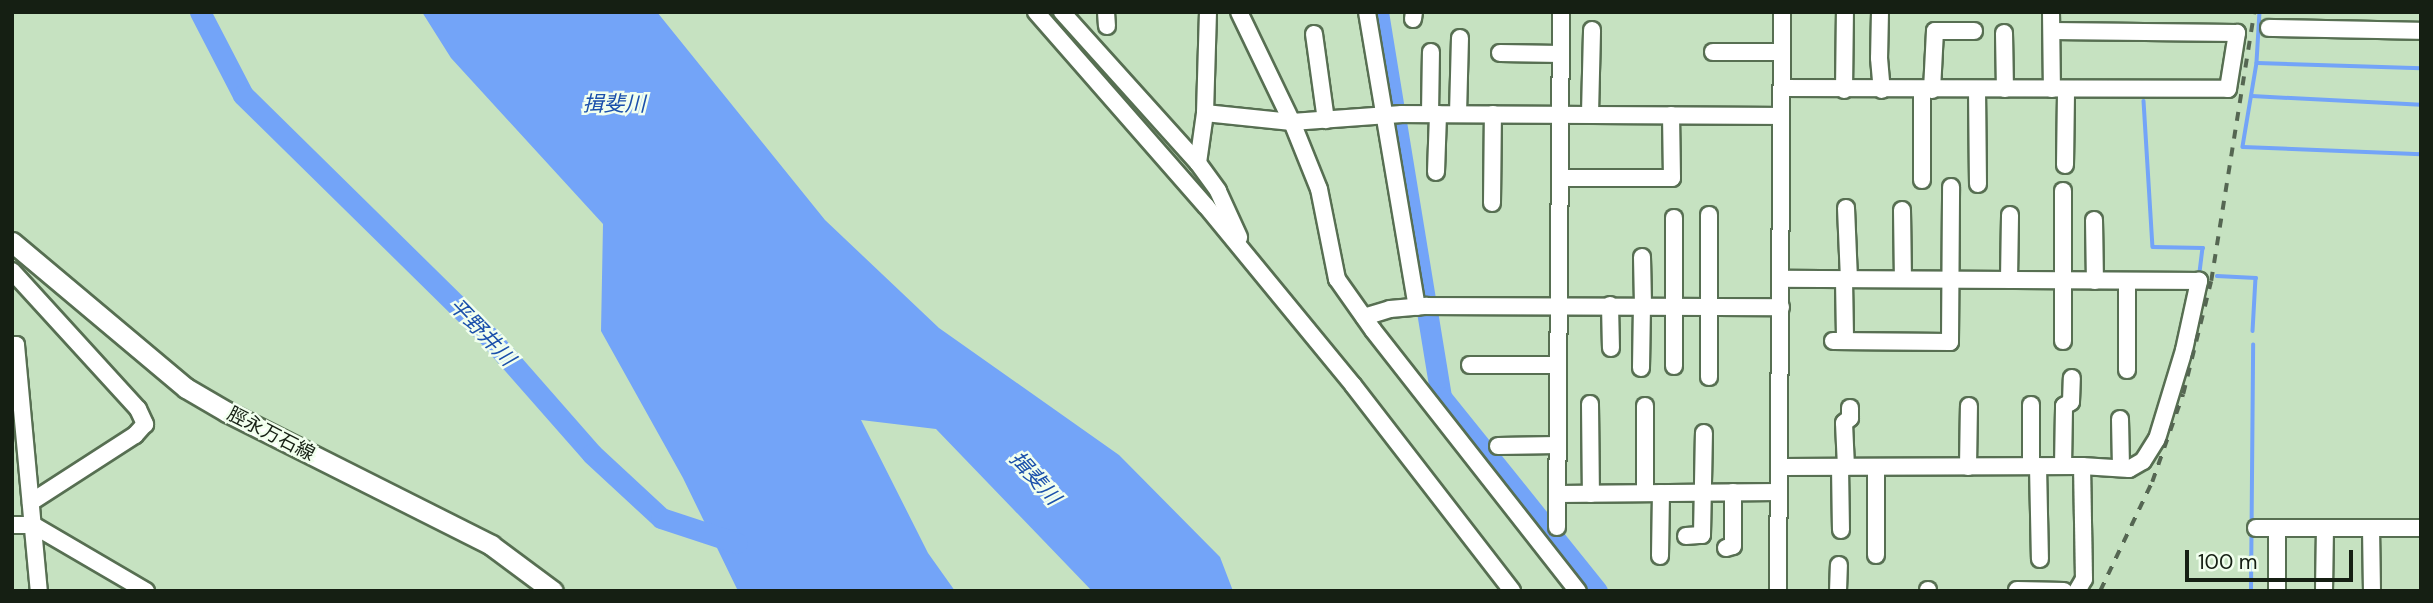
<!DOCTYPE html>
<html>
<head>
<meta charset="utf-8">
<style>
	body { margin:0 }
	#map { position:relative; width:2433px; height:603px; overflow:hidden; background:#c6e2c1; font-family:"DM Sans","Noto Sans JP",sans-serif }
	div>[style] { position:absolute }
	.water>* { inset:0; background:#73a4f8 }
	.stream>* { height:3.5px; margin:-1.75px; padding:0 1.75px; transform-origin:1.75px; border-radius:1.75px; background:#73a4f8 }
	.river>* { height:21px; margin:-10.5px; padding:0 10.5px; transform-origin:10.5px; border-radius:10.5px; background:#73a4f8 }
	.roads { filter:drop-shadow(2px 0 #576f52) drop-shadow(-2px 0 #576f52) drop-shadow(0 2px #576f52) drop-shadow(0 -2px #576f52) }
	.minor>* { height:16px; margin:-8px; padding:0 8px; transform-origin:8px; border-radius:8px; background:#fff }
	.major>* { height:19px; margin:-9.5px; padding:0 9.5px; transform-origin:9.5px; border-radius:9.5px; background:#fff }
	.rail>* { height:3.5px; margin-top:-1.75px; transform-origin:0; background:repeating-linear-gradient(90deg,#556652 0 9px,transparent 0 18px) }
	span { translate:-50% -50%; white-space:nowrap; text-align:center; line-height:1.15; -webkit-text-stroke:5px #f1ffee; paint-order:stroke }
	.street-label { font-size:19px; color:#151f13 }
	.water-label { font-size:21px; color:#1a50ab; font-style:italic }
	.frame { position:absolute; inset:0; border:14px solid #151f13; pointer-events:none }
	.scale { position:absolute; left:2185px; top:550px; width:168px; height:32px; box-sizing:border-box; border:4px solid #151f13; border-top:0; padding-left:9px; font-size:21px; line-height:24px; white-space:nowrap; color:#151f13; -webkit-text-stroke:5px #f1ffee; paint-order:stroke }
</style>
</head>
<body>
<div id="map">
	<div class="water">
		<i style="clip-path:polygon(422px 12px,657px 12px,825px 220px,939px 328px,1119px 455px,1220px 557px,1233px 591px,1092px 591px,936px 429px,861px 420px,928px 553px,955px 591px,738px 591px,683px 478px,601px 331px,603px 224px,451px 58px)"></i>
	</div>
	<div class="stream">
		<i style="left:2260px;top:12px;width:51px;rotate:93.4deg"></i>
		<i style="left:2257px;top:63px;width:85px;rotate:99.5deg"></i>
		<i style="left:2243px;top:147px;width:178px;rotate:2.3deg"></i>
		<i style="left:2258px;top:63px;width:163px;rotate:1.8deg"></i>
		<i style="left:2252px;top:96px;width:169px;rotate:3deg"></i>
		<i style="left:2144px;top:101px;width:146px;rotate:86.5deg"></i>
		<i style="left:2153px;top:247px;width:50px;rotate:1.1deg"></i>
		<i style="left:2203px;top:248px;width:23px;rotate:97deg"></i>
		<i style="left:2217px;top:276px;width:39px;rotate:3deg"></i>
		<i style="left:2256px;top:278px;width:53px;rotate:93.2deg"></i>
		<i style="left:2251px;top:591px;width:246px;rotate:-89.5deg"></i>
	</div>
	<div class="river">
		<i style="left:200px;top:12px;width:93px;rotate:62.6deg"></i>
		<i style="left:243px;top:95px;width:348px;rotate:44.5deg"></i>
		<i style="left:491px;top:339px;width:153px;rotate:48.7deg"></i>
		<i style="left:592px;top:454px;width:94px;rotate:42.8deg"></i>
		<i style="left:661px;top:518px;width:80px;rotate:18.2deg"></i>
		<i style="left:1378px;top:12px;width:390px;rotate:80.7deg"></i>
		<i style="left:1441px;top:397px;width:249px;rotate:51.2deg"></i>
	</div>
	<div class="roads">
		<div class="minor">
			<i style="left:1036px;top:12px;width:258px;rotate:48.8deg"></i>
			<i style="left:1206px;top:206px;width:232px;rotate:50.6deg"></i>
			<i style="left:1353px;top:385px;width:260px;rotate:52.3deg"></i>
			<i style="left:1062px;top:12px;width:203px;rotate:48deg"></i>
			<i style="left:1198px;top:163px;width:34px;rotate:54deg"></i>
			<i style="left:1218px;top:191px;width:51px;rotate:65.5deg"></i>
			<i style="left:1106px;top:12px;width:14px;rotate:86deg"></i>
			<i style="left:1239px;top:12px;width:122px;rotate:64.3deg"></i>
			<i style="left:1292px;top:122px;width:72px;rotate:68.1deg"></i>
			<i style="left:1319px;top:189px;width:92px;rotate:78.7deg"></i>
			<i style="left:1337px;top:279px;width:62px;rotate:54.8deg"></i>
			<i style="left:1373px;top:330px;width:332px;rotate:51.9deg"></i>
			<i style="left:1367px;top:12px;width:299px;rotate:80.4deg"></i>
			<i style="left:1880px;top:12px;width:46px;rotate:91.2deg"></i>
			<i style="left:1879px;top:58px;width:32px;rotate:85deg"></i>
			<i style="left:2051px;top:12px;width:77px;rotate:89.3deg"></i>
			<i style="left:1413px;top:19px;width:7px;rotate:-82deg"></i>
			<i style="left:2269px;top:28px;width:152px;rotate:1.1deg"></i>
			<i style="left:2004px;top:33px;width:56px;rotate:89deg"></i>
			<i style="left:1314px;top:34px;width:87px;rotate:82.1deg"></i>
			<i style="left:1713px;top:52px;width:69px"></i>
			<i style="left:1500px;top:53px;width:61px;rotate:0.9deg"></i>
			<i style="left:1782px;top:88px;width:446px;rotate:0.1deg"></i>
			<i style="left:2228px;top:89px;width:57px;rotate:-80.9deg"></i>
			<i style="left:2237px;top:33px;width:185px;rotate:-179.4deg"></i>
			<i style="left:1977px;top:89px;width:95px;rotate:89.4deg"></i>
			<i style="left:1844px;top:90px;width:78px;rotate:-89.3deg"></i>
			<i style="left:1922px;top:90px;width:90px;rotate:90deg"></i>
			<i style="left:1932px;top:90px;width:59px;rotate:-87.1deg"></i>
			<i style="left:1935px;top:31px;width:39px"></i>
			<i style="left:1205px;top:113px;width:87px;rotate:5.9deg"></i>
			<i style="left:1292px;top:122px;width:110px;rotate:-4.2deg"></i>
			<i style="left:1402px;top:114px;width:379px;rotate:0.3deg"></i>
			<i style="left:1430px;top:114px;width:62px;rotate:-89.1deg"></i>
			<i style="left:1458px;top:114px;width:76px;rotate:-88.5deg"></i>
			<i style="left:1590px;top:114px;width:84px;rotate:-88.6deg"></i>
			<i style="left:1198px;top:163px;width:50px;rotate:-82deg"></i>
			<i style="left:1205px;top:113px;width:101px;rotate:-88.3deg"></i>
			<i style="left:2065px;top:165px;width:76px;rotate:-89.2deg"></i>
			<i style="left:1436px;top:172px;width:58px;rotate:-88deg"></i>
			<i style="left:1560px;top:178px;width:112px"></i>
			<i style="left:1672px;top:178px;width:63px;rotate:-90.9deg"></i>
			<i style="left:2063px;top:191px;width:150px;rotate:90deg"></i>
			<i style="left:1492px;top:203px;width:89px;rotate:-89.4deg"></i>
			<i style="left:1846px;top:208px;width:72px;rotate:87.6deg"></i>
			<i style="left:1902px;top:210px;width:69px;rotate:89.2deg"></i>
			<i style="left:1709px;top:215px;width:162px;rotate:90deg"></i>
			<i style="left:2094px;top:220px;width:61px;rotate:89.1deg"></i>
			<i style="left:1642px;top:257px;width:48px;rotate:88.8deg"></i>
			<i style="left:12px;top:271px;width:187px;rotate:47.6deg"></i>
			<i style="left:138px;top:409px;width:17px;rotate:65deg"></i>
			<i style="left:145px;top:424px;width:15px;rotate:132deg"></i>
			<i style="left:135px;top:435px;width:124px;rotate:147.2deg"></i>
			<i style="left:1844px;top:280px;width:60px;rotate:89deg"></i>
			<i style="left:2009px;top:280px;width:65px;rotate:-89.1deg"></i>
			<i style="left:2127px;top:281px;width:89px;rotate:90deg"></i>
			<i style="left:1610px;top:305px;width:43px;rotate:88.7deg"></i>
			<i style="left:1364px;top:317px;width:27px;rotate:-17deg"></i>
			<i style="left:1390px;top:309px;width:37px;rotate:-5deg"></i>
			<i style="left:1427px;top:306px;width:354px;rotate:0.2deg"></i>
			<i style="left:1833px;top:341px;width:117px;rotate:0.5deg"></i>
			<i style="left:1950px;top:342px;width:155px;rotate:-89.6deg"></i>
			<i style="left:12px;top:345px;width:4px"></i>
			<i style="left:16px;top:345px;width:247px;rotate:84.7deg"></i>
			<i style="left:1470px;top:365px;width:88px"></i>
			<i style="left:1674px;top:366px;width:148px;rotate:-90deg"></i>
			<i style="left:1641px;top:368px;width:63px;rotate:-89.1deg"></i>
			<i style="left:1590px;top:404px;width:90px;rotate:89.4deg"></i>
			<i style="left:2031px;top:405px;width:61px;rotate:90deg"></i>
			<i style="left:1645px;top:406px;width:87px;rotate:90deg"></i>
			<i style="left:2120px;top:419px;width:49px;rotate:88.8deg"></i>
			<i style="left:1498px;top:446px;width:60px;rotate:-1deg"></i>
			<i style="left:2038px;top:466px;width:93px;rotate:88.8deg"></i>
			<i style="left:2063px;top:466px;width:60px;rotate:-89deg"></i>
			<i style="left:2064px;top:406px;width:8px;rotate:-30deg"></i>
			<i style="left:2071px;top:402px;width:24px;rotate:-88deg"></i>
			<i style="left:1780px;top:467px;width:302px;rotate:-0.2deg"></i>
			<i style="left:2082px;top:466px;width:47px;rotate:3.7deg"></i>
			<i style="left:2129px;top:469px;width:16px;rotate:-30deg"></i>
			<i style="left:2143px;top:461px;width:26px;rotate:-58deg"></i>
			<i style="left:2157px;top:439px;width:93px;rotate:-73.1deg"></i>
			<i style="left:2184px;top:350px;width:71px;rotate:-77.7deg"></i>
			<i style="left:2199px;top:281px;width:417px;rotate:-179.7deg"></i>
			<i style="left:1840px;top:467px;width:63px;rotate:89.1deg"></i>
			<i style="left:1846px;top:467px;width:44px;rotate:-92.6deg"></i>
			<i style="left:1844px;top:423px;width:8px;rotate:-40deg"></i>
			<i style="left:1850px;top:418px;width:10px;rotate:-90deg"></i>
			<i style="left:1968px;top:467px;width:61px;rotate:-89.1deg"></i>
			<i style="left:1558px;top:494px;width:221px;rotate:-0.5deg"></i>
			<i style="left:12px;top:525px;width:21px"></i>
			<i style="left:33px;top:525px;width:131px;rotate:30.3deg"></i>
			<i style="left:1557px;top:527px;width:515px;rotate:-89.55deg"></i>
			<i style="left:2256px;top:528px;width:165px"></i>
			<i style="left:2277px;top:528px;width:63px;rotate:90deg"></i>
			<i style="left:2371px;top:528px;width:63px;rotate:89.1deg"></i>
			<i style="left:1686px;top:536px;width:16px;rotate:-4deg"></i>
			<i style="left:1702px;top:535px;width:102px;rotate:-88.9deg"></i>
			<i style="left:1726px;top:548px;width:7px;rotate:-16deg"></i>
			<i style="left:1733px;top:546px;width:54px;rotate:-90deg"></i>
			<i style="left:1876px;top:555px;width:87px;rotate:-90deg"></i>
			<i style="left:1660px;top:556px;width:63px;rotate:-89.1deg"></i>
			<i style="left:2017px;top:590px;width:47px;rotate:1.2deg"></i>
			<i style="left:1778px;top:591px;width:579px;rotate:-89.6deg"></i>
			<i style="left:1838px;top:591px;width:26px;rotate:-88deg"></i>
			<i style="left:1928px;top:591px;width:1px;rotate:-90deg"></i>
			<i style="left:2077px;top:591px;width:14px;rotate:-60deg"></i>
			<i style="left:2084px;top:579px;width:113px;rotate:-91deg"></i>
			<i style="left:2324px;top:591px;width:63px;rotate:-89.1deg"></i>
		</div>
		<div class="major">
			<i style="left:12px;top:242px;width:227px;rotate:40deg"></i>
			<i style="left:186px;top:388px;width:48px;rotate:30.3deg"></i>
			<i style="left:227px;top:412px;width:296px;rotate:26.7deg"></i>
			<i style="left:491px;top:545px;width:77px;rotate:36.6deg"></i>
		</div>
	</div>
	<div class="rail">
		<i style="left:2100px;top:591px;width:121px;rotate:-64.5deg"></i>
		<i style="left:2152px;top:482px;width:93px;rotate:-70.6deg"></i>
		<i style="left:2183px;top:394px;width:116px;rotate:-76.1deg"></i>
		<i style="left:2211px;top:281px;width:272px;rotate:-80.9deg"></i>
	</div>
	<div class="street-label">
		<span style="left:271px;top:434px;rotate:27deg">脛永万石線</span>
	</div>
	<div class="water-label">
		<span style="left:614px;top:104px">揖斐川</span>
		<span style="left:482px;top:332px;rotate:46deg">平野井川</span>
		<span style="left:1035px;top:478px;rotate:48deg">揖斐川</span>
	</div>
	<div class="frame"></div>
	<div class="scale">100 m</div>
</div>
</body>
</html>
